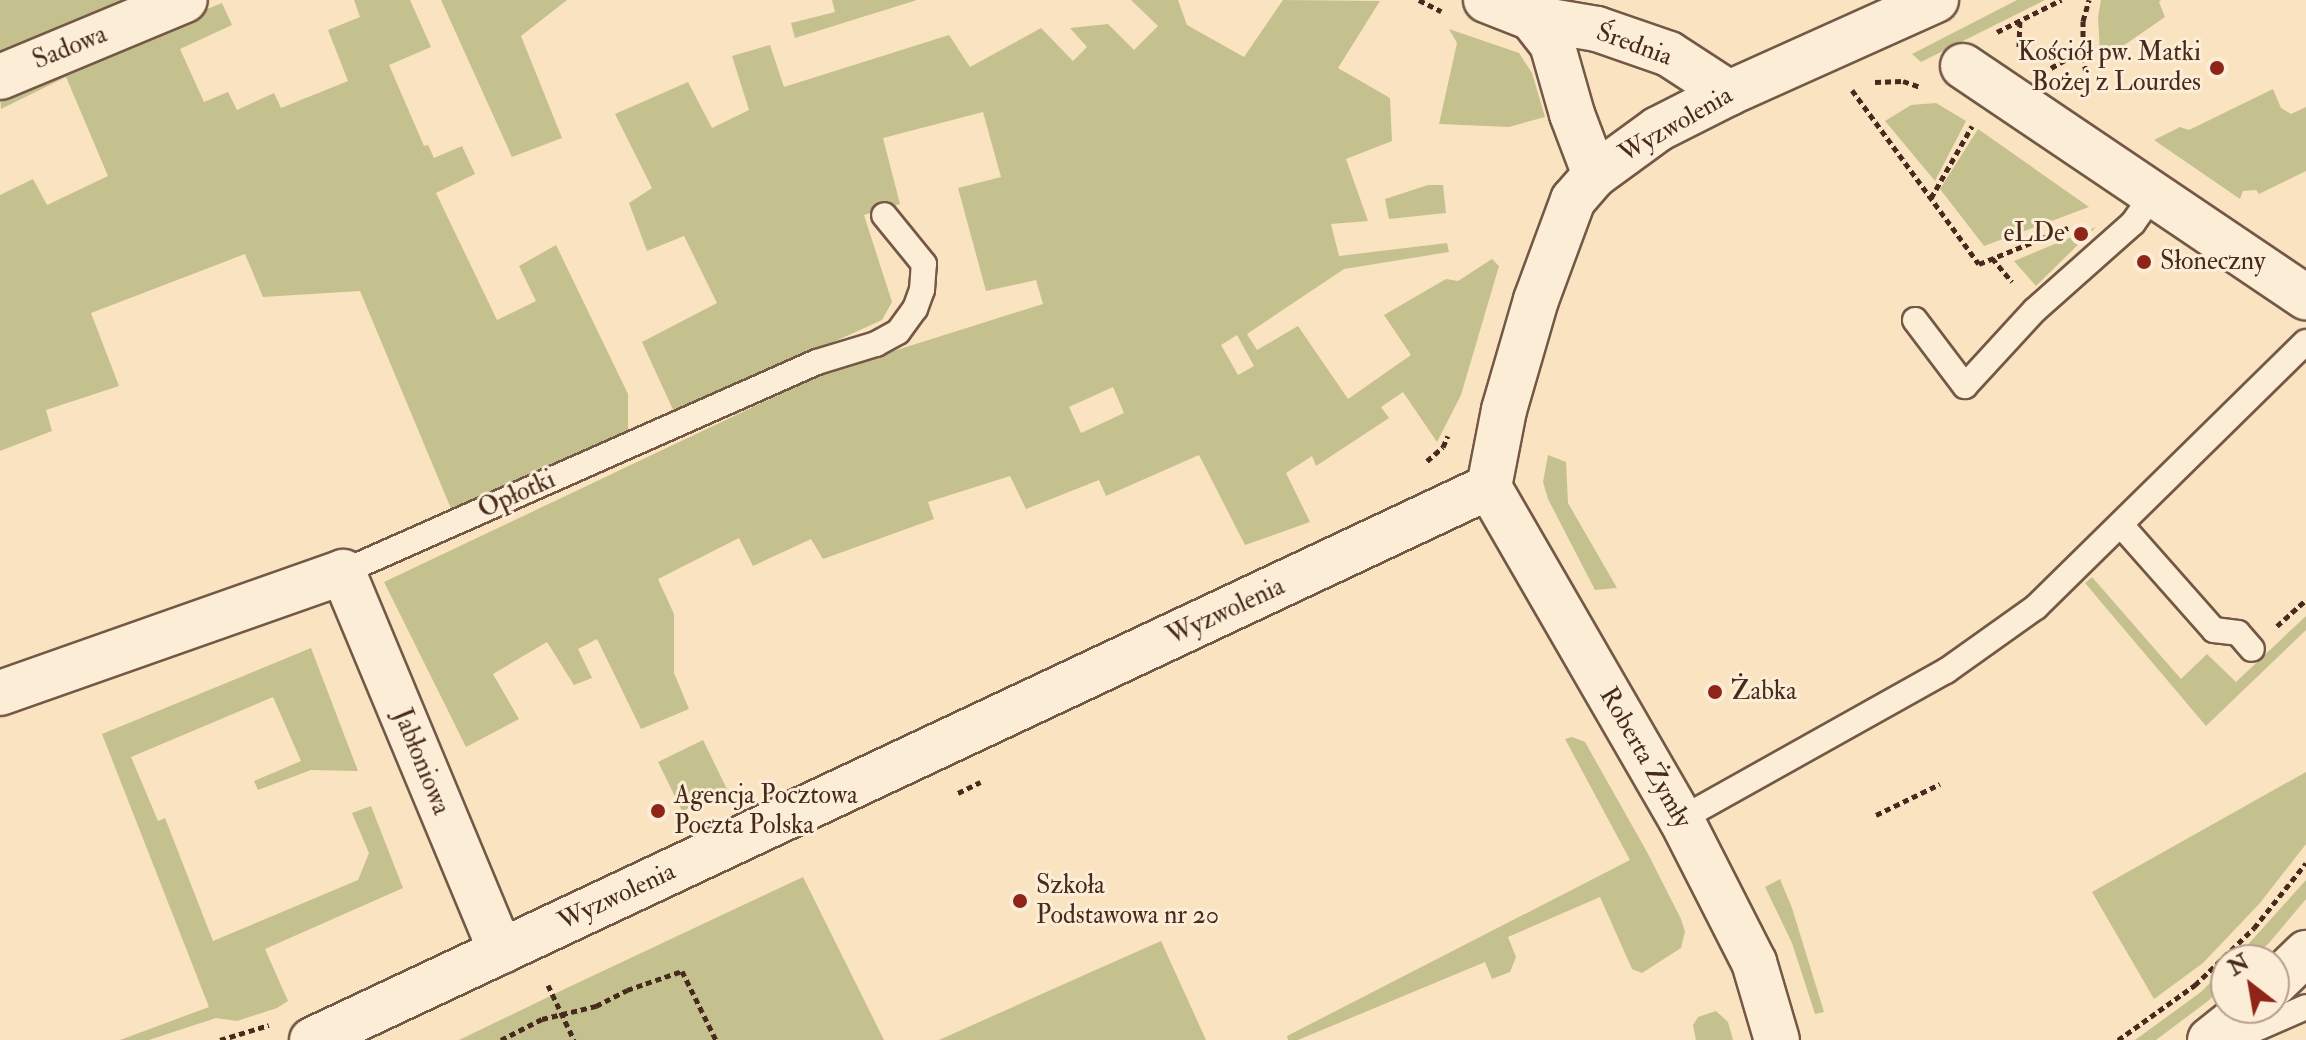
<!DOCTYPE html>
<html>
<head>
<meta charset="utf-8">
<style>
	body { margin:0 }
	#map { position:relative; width:2306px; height:1040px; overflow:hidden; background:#fae3c1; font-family:"IM FELL Double Pica",serif }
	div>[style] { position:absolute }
	.green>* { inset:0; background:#c5c18e; transform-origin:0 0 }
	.path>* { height:5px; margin-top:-2.5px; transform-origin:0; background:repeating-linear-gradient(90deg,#472a1d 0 6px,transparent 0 10px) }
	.roads { filter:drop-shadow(2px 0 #745846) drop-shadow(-2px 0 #745846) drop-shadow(0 2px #745846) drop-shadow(0 -2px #745846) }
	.service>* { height:24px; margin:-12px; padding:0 12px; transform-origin:12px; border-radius:12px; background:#fcedd7 }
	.minor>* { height:44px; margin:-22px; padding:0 22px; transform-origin:22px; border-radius:22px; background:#fcedd7 }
	.tertiary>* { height:44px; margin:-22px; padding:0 22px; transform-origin:22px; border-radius:22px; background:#fcedd7 }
	.dots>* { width:22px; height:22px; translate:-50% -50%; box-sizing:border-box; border:4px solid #fcedd7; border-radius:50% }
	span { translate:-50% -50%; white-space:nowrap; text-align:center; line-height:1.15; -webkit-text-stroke:6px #fcedd7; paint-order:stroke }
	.street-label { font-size:26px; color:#472a1d }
	.poi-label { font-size:26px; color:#472a1d }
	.right { translate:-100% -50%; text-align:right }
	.left { translate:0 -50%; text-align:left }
	.north { position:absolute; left:2210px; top:944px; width:80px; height:80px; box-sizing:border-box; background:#fcedd7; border:2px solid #b49f8d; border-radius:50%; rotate:329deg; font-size:22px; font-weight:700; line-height:32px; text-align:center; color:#472a1d }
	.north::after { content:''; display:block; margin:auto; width:28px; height:36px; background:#8f2418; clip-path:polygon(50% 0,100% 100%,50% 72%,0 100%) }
</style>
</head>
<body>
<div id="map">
	<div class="green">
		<i style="clip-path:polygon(0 0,142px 0,0 58px)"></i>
		<i style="clip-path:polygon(354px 0,410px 0,431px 47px,389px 65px,424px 146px,428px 145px,434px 158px,462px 146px,475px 174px,436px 193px,497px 320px,536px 301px,519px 266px,556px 245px,628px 394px,628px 435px,452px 511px,360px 291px,263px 297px,245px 254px,91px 313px,119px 386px,46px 410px,52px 431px,0 451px,0 195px,33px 179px,47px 205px,108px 176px,66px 77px,1px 109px,0 92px,222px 3px,232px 25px,180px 49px,204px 102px,228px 92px,237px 110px,274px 93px,281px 108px,348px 81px,328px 30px,360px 17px)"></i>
		<i style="clip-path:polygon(441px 0,567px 0,521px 36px,562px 138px,512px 157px)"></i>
		<i style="clip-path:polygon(832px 0,917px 0,795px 38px,791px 23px,835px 12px)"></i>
		<i style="clip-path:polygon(evenodd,1131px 0,1178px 0,1187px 25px,1244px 57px,1283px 0,1380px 1px,1338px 68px,1390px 98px,1392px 141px,1346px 159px,1368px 221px,1331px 224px,1339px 256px,1447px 243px,1449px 252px,1344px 269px,1247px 334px,1257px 350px,1298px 326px,1348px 399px,1411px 355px,1384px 315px,1446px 279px,1458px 281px,1492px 259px,1499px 266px,1461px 395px,1437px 442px,1403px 392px,1381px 407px,1389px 418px,1316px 466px,1312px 456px,1286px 473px,1310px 522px,1245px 545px,1199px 455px,1106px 496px,1099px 480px,1026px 509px,1010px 476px,928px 502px,934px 519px,823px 559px,811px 539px,753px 566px,739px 538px,658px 579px,674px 614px,674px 673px,689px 709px,641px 729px,597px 639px,578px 649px,592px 678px,574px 685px,547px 642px,493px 674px,519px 719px,466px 747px,384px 582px,827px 372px,1043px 304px,1036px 280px,986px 291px,958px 188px,1001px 177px,983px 112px,883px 138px,900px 204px,864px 215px,892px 302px,882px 320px,675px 414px,642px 342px,717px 303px,684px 236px,647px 251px,629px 203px,652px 188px,615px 114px,688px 82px,712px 128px,749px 110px,732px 56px,770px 45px,784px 87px,949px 35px,970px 67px,1041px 28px,1073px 61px,1087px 47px,1070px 28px,1108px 24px,1134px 50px,1158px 26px,1131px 0,1237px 335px,1254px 366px,1238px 375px,1221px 345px,1237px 335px,1131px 0,1113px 387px,1124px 413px,1081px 433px,1069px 407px,1113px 387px)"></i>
		<i style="clip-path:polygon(2017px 0,2045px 0,1921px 62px,1912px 54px)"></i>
		<i style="clip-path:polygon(2101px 0,2161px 0,2159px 2px,2165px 17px,2104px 59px,2101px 70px,2098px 17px)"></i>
		<i style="clip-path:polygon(1449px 29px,1519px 53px,1532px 73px,1545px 117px,1509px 127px,1439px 124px,1457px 43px)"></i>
		<i style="clip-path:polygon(2273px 89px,2281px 108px,2291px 114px,2306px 107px,2306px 171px,2259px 194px,2256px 190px,2243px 191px,2240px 199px,2154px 140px,2180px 127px,2189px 130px)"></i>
		<i style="clip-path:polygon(1936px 103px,1966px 121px,1935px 181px,1885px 121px,1911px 105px)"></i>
		<i style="clip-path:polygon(1978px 129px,2089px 207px,1984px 246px,1940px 189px)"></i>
		<i style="clip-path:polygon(1428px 185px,1443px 185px,1446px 213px,1389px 219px,1385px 199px)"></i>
		<i style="clip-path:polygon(2096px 227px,2036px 286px,2014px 261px,2081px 233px)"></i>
		<i style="clip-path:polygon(1548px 455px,1566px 462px,1568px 503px,1617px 588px,1595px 590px,1548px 499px,1543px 482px)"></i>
		<i style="clip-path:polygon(2092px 577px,2181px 679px,2207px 654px,2236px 682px,2306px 616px,2306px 630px,2206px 726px,2085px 583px)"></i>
		<i style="clip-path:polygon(311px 648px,358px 771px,311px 770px,258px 790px,254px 781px,301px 761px,273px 697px,131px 757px,158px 821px,165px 818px,213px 941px,358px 880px,369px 853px,352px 813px,371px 806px,403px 888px,265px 949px,288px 1001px,277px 1008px,237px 1021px,216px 1018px,149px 1040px,120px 1040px,209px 1007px,102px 734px)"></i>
		<i style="clip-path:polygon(1572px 737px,1585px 742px,1647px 852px,1681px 919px,1685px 932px,1681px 948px,1642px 973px,1632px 969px,1600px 897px,1508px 937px,1516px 957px,1510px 972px,1492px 979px,1485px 962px,1298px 1040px,1288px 1040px,1287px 1036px,1630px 860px,1565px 739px)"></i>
		<i style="left:703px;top:740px;width:55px;height:50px;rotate:64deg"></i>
		<i style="clip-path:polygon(2306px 772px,2306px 844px,2260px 903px,2203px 963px,2154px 999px,2092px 892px)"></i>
		<i style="clip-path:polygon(803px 877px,884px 1040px,459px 1040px,571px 986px)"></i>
		<i style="clip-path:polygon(1780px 879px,1792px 908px,1824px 1012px,1815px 1014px,1792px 943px,1765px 887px)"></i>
		<i style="clip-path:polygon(2306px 880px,2306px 899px,2269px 943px,2251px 960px,2234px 960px)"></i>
		<i style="clip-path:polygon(1161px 941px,1206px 1040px,939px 1040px,1091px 972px)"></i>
		<i style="clip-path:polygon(2226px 967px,2226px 984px,2208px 1001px,2156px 1040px,2135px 1040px,2201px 992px)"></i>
		<i style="clip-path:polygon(1716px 1011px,1728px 1022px,1733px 1040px,1696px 1040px,1693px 1025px,1698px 1017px)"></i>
	</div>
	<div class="path">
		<i style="left:1419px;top:0;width:25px;rotate:27deg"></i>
		<i style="left:1997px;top:32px;width:72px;rotate:-26.6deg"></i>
		<i style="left:2019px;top:47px;width:27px;rotate:-88deg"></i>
		<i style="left:2083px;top:56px;width:39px;rotate:80deg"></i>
		<i style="left:2051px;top:68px;width:22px;rotate:-30deg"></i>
		<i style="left:2070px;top:57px;width:13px;rotate:-4deg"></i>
		<i style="left:2083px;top:56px;width:35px;rotate:-90deg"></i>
		<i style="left:2083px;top:21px;width:22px;rotate:-74deg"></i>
		<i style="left:1875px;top:82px;width:28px;rotate:-2deg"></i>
		<i style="left:1903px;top:81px;width:18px;rotate:19deg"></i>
		<i style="left:1852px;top:90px;width:215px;rotate:53.9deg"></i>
		<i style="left:1979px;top:264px;width:98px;rotate:-22.1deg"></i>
		<i style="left:1931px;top:198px;width:83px;rotate:-60.3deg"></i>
		<i style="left:1992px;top:258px;width:31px;rotate:50deg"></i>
		<i style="left:1427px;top:461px;width:21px;rotate:-41deg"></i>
		<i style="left:1443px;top:447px;width:12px;rotate:-66deg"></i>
		<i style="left:2277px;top:626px;width:39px;rotate:-42deg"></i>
		<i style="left:958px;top:793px;width:25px;rotate:-26deg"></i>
		<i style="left:1876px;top:815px;width:71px;rotate:-25.8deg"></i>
		<i style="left:548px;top:985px;width:61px;rotate:64.7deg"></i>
		<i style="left:220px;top:1040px;width:51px;rotate:-17deg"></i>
		<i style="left:501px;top:1040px;width:46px;rotate:-27.1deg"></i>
		<i style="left:542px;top:1019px;width:56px;rotate:-13.5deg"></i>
		<i style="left:596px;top:1006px;width:35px;rotate:-27deg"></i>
		<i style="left:627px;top:990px;width:58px;rotate:-19.1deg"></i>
		<i style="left:682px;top:971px;width:77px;rotate:63.8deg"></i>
		<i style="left:2118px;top:1040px;width:95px;rotate:-35.5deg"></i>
		<i style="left:2195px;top:985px;width:82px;rotate:-44deg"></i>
		<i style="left:2254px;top:928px;width:83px;rotate:-51.3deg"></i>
	</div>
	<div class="roads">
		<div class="service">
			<i style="left:1915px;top:320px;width:83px;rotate:52.9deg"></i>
			<i style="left:1965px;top:386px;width:103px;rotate:-47.4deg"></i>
			<i style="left:2035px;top:310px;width:131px;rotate:-41.6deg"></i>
			<i style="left:2133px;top:223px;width:38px;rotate:-55deg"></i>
			<i style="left:2121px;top:525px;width:140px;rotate:48.5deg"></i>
			<i style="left:2214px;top:630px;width:24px;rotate:7deg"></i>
			<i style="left:2238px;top:633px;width:21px;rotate:49deg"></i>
			<i style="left:343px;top:572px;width:518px;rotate:-23.9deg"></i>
			<i style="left:817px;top:362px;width:62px;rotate:-17deg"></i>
			<i style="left:876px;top:344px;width:25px;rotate:-29deg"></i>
			<i style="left:898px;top:332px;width:29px;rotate:-54deg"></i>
			<i style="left:915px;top:309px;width:20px;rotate:-70deg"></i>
			<i style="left:922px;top:290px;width:26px;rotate:-86deg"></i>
			<i style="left:924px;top:264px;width:63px;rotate:-129.2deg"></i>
			<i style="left:1681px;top:819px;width:304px;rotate:-29.2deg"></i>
			<i style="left:1946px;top:671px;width:110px;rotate:-35.4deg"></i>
			<i style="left:2036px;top:607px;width:378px;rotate:-44.5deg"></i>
			<i style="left:2235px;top:1038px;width:77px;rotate:-23.6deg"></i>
		</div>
		<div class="minor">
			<i style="left:1486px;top:0;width:49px;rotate:21.4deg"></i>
			<i style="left:1963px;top:66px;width:414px;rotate:34deg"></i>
			<i style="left:0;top:77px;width:200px;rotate:-22.6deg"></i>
			<i style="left:1595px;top:175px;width:65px;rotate:-110.7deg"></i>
			<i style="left:1572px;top:114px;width:73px;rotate:-105.9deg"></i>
			<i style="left:1552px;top:44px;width:33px;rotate:-128deg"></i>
			<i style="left:1532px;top:18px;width:66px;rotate:9.6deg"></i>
			<i style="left:1597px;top:29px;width:76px;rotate:19.1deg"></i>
			<i style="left:1669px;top:54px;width:72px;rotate:33deg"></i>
			<i style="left:0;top:693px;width:364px;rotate:-19.4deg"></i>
			<i style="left:343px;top:572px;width:411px;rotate:67.4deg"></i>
		</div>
		<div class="tertiary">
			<i style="left:1489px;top:487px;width:78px;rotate:-79deg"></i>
			<i style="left:1504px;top:410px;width:115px;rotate:-73.8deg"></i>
			<i style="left:1536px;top:300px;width:107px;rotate:-69.7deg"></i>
			<i style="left:1573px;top:200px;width:33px;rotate:-49deg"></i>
			<i style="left:1595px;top:175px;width:78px;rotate:-36.1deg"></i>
			<i style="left:1658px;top:129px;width:80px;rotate:-26.9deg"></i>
			<i style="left:1729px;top:93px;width:227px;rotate:-24.2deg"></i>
			<i style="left:1489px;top:487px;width:384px;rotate:60deg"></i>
			<i style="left:1681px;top:819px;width:161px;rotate:63deg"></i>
			<i style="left:1754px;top:962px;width:81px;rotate:73.6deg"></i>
			<i style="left:2274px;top:984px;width:45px;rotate:-44.1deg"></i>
			<i style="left:312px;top:1040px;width:1300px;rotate:-25.17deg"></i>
			<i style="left:2210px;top:1040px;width:51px;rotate:-38.7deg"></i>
		</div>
	</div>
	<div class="dots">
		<i style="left:2217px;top:68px;background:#8f2418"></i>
		<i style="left:2081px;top:234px;background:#8f2418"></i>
		<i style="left:2144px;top:262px;background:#8f2418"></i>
		<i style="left:1715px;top:692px;background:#8f2418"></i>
		<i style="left:658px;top:811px;background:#8f2418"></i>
		<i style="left:1020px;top:901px;background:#8f2418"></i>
	</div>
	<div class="street-label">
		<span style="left:1634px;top:45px;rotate:20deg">Średnia</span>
		<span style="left:70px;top:48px;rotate:-22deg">Sadowa</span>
		<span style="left:1676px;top:125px;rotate:-30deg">Wyzwolenia</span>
		<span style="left:517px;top:495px;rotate:-24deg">Opłotki</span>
		<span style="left:1226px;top:612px;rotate:-25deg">Wyzwolenia</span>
		<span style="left:1645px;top:758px;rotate:60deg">Roberta Żymły</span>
		<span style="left:421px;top:762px;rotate:68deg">Jabłoniowa</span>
		<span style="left:617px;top:897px;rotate:-25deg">Wyzwolenia</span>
	</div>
	<div class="poi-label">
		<span class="right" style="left:2201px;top:68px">Kościół pw. Matki<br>Bożej z Lourdes</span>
		<span class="right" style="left:2065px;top:234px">eLDe</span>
		<span class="left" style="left:2160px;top:262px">Słoneczny</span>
		<span class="left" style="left:1731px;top:692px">Żabka</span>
		<span class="left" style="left:674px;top:811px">Agencja Pocztowa<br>Poczta Polska</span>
		<span class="left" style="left:1036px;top:901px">Szkoła<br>Podstawowa nr 20</span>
	</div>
	<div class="north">N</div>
</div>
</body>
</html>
